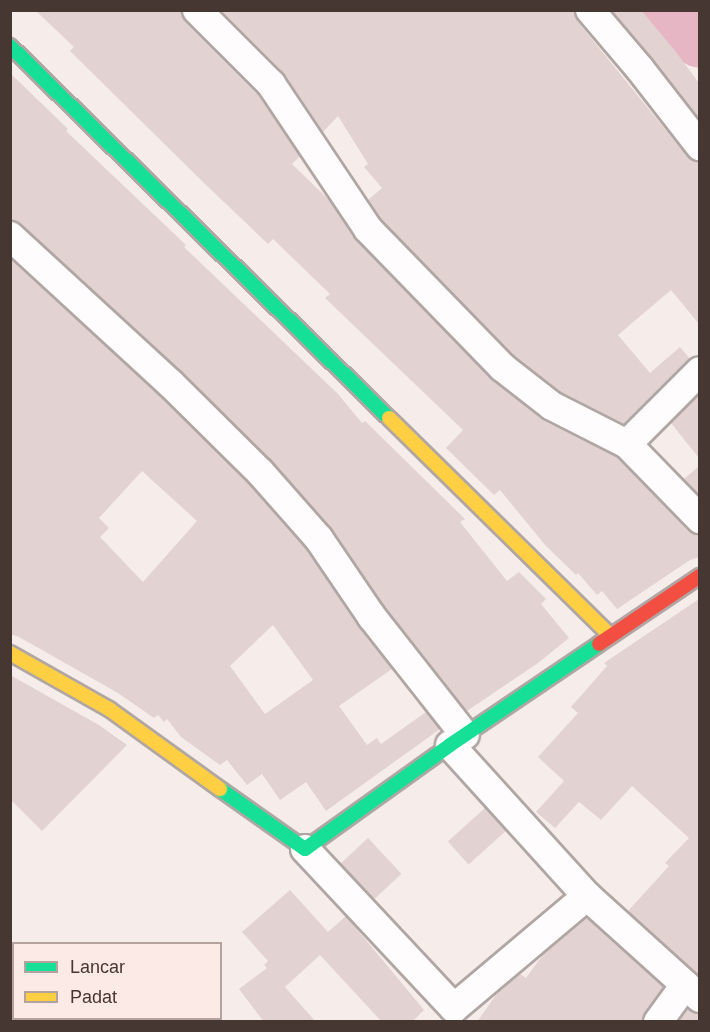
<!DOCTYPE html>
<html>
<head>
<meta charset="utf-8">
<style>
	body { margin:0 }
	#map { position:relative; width:710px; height:1032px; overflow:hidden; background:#f6edeb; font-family:Arial,sans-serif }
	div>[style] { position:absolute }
	.river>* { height:56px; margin:-28px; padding:0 28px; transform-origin:28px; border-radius:28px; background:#e6b6c5 }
	.building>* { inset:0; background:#e2d2d1; transform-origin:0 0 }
	.roads { filter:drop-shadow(2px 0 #b0a6a3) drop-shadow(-2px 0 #b0a6a3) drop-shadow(0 2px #b0a6a3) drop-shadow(0 -2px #b0a6a3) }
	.street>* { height:28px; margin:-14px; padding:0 14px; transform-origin:14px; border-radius:14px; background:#fefcfc }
	.fast>* { height:14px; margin:-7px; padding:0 7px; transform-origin:7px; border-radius:7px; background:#16e098 }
	.slow>* { height:14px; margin:-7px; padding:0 7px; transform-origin:7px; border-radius:7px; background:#ffcf43 }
	.jam>* { height:14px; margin:-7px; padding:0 7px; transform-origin:7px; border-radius:7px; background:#f24e42 }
	span { translate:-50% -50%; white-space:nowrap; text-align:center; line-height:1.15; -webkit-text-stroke:4.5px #fbeae6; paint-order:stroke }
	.frame { position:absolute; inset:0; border:12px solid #473733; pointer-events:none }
	.legend { position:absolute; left:12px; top:942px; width:210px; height:78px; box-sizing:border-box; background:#fbeae6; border:2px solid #b3a29e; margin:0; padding:8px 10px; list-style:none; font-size:18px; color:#473733 }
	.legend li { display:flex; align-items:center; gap:12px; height:30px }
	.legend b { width:30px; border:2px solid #b3a29e }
</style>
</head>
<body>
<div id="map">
	<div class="river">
		<i style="left:670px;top:10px;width:42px;rotate:45deg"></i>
	</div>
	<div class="building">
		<i style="clip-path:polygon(35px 10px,181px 10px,185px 22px,258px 95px,300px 156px,292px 164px,328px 199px,356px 240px,492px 380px,544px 421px,617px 457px,688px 531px,699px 535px,699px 557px,690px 560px,617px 609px,602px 591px,597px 595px,578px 573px,576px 575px,546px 546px,500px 490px,494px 495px,446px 448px,463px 430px,325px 298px,330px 294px,273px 239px,268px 244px,204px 183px,70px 51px,74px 47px)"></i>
		<i style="clip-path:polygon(221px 10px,574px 10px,577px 21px,687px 156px,699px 162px,699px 324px,671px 290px,618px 335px,650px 373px,680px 347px,690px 359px,624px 424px,561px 392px,513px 355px,381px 219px,368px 200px,382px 188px,364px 167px,368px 164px,338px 116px,323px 132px,283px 72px)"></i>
		<i style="clip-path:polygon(612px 10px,641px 10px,676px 52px,699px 83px,699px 119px)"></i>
		<i style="clip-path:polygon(10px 73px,68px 129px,66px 131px,186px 245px,184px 247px,338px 394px,362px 423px,365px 421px,465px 519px,460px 522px,507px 581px,519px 572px,546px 599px,541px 604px,569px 638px,538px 663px,467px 711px,385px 607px,333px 530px,272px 461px,181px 371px,21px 224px,10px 220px)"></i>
		<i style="clip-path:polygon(evenodd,10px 259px,159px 395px,248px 483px,306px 549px,358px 626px,392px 669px,339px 706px,367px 745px,377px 738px,381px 744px,426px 712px,440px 729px,326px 811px,306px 782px,280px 800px,262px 774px,247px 785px,227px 760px,220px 765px,181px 737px,167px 719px,164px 722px,158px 715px,154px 718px,118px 693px,19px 637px,10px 634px,10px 259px,142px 471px,197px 521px,143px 582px,100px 537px,109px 528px,99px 518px,142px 471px,10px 259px,273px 625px,313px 680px,265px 714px,230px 666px,273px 625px)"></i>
		<i style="clip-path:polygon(699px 395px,699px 458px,671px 423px)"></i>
		<i style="clip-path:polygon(699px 466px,699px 495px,684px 479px)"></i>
		<i style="clip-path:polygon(699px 599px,699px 975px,628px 911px,669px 866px,665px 863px,689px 838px,632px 786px,601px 820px,579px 802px,555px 828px,536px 812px,564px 781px,538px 757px,578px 713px,571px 707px,607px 666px,604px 663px)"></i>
		<i style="clip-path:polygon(10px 675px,99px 725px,127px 745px,42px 831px,10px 799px)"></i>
		<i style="left:485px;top:808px;width:31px;height:50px;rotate:48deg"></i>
		<i style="left:368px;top:838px;width:49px;height:38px;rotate:47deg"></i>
		<i style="clip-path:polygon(290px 890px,328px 932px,346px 916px,424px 1010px,412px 1022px,382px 1022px,320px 955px,285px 987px,316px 1022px,264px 1022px,239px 989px,267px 968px,264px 965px,268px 961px,242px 932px)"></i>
		<i style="clip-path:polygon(587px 918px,663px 987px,645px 1012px,642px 1022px,477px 1022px,496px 995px,520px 974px,526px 978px,542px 956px)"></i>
		<i style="clip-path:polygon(688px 1009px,699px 1014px,699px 1022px,679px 1022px)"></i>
	</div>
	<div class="roads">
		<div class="street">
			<i style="left:197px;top:10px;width:105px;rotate:45deg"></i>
			<i style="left:271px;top:84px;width:174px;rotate:56.2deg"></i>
			<i style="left:368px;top:229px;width:192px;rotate:45.8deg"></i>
			<i style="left:502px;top:367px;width:63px;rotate:38deg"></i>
			<i style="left:552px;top:406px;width:84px;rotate:26.9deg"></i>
			<i style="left:627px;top:444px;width:105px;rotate:45.8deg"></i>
			<i style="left:590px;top:10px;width:77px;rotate:49.7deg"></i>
			<i style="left:640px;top:69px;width:98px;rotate:52.1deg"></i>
			<i style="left:10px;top:236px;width:217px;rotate:42.6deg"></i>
			<i style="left:170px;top:383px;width:127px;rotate:44.7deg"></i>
			<i style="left:260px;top:472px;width:89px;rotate:48.6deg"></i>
			<i style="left:319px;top:539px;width:94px;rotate:55.8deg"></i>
			<i style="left:372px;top:617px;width:150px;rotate:51.8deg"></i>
			<i style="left:627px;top:444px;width:103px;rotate:-45deg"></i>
			<i style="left:450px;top:745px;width:204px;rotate:47.8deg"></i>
			<i style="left:305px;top:849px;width:218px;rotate:46.9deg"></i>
			<i style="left:454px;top:1008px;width:174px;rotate:-40.1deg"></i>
			<i style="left:587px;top:896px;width:152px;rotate:42.1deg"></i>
			<i style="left:658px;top:1022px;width:46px;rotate:-53.9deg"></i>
		</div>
		<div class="fast">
			<i style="left:10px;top:46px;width:531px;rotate:44.47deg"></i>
			<i style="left:220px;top:789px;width:104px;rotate:35.2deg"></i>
			<i style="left:305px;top:849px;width:178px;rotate:-35.6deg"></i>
			<i style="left:450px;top:745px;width:180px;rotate:-34.1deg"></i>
		</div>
		<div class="slow">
			<i style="left:389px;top:418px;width:311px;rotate:44.5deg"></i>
			<i style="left:10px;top:653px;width:114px;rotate:29.5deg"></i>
			<i style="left:109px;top:709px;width:137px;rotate:35.8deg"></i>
		</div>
		<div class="jam">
			<i style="left:599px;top:644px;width:122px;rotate:-34deg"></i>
		</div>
	</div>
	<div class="frame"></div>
	<ul class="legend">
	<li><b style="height:8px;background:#16e098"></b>Lancar</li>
	<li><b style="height:8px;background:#ffcf43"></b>Padat</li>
	</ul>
</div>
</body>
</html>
